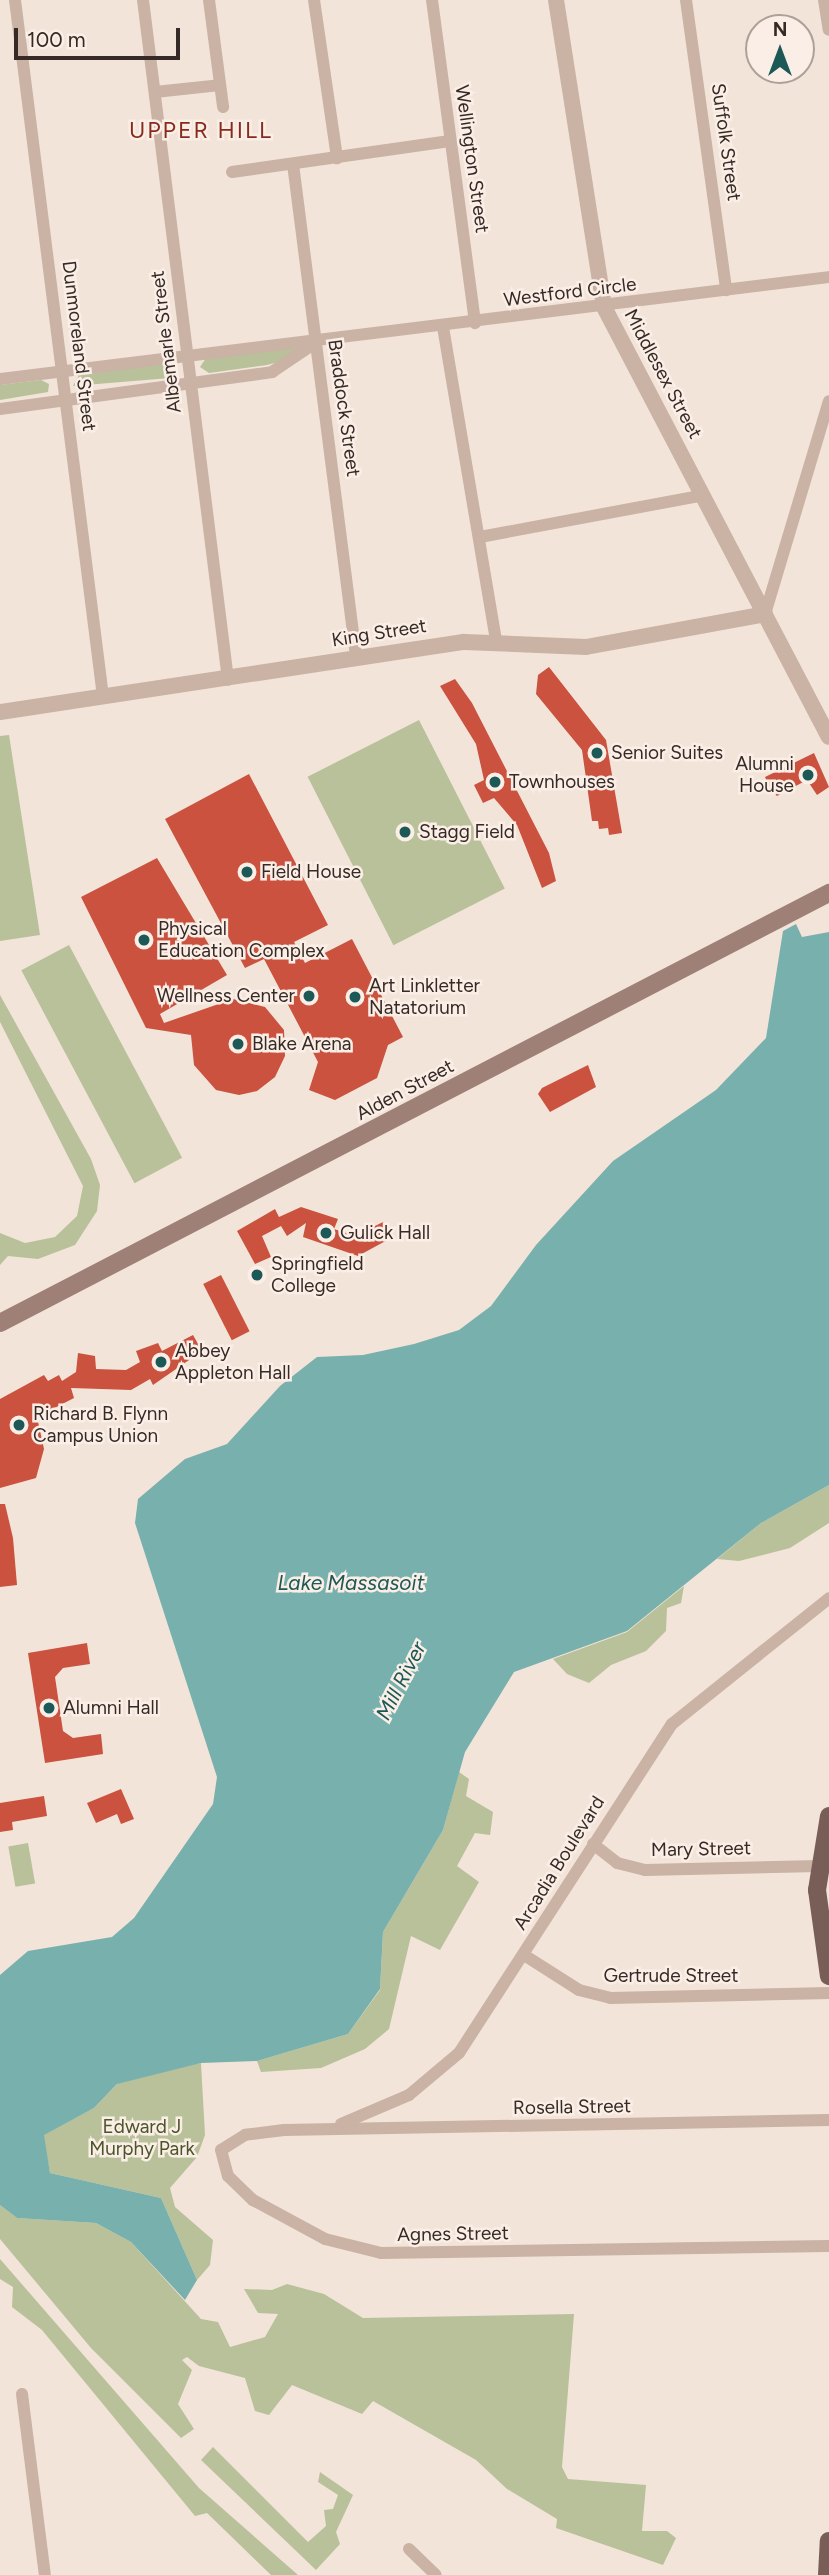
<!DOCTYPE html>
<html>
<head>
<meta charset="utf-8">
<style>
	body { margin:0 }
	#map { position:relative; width:829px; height:2575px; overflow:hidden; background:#f2e4d9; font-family:Figtree,sans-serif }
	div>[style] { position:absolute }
	.green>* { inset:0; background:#b8c199; transform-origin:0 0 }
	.water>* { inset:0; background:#77b0ac }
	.building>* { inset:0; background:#ca523f; transform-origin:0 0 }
	.minor>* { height:12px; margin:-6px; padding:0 6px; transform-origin:6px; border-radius:6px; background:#cab2a5 }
	.tertiary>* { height:16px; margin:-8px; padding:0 8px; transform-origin:8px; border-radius:8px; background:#cab2a5 }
	.secondary>* { height:18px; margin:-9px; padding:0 9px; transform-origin:9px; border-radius:9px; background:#9e8076 }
	.primary>* { height:18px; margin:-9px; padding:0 9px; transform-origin:9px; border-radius:9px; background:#785e57 }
	.dots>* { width:19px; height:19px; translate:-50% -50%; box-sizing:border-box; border:4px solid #faeee6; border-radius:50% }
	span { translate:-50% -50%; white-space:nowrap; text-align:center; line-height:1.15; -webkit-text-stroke:5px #faeee6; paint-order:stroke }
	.street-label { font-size:19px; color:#362a26 }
	.poi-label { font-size:19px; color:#362a26 }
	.left { translate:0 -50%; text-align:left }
	.right { translate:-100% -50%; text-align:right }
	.park-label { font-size:19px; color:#4a5529 }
	.water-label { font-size:21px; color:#1b5856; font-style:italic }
	.quarter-label { font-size:23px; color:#872b1d; letter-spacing:2px }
	.north { position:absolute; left:745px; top:14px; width:70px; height:70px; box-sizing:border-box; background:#faeee6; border:2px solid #aca099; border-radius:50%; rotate:0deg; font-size:19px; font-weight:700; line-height:28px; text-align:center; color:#362a26 }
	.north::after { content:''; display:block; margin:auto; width:24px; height:32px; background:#1b5856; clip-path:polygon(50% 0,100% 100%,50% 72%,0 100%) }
	.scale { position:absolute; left:14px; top:28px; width:166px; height:32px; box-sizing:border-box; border:4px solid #362a26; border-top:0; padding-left:9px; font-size:21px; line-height:24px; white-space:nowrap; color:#362a26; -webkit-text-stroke:5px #faeee6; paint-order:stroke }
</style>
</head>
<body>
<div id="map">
	<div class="green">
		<i style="clip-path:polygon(298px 346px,286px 360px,267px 365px,209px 373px,200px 367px,206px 358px)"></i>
		<i style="clip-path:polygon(168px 363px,174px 370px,170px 378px,73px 386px,79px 375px)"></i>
		<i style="clip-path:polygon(41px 380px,49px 384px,48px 392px,0 400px,0 385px)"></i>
		<i style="left:419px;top:720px;width:189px;height:125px;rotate:63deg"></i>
		<i style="clip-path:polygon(9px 735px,40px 935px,0 941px,0 736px)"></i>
		<i style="left:69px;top:945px;width:241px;height:54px;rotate:62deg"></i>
		<i style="clip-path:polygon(0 995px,91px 1159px,100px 1185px,97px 1211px,75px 1245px,38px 1259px,8px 1256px,0 1265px,0 1233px,25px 1243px,55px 1237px,77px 1216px,83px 1186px,0 1022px)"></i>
		<i style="clip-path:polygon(829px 1485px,829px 1523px,790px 1548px,739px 1561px,717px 1559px,761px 1523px)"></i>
		<i style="clip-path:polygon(684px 1586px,681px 1603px,667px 1608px,666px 1631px,646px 1651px,611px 1665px,589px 1683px,567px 1674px,553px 1659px,627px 1632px)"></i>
		<i style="clip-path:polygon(459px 1772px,469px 1779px,466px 1796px,493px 1812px,490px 1835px,475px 1833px,457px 1866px,479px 1882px,440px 1950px,411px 1936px,389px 2029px,365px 2049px,321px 2068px,261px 2072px,257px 2061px,348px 2034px,380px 1990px,383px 1932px,443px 1830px)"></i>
		<i style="left:28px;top:1843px;width:41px;height:20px;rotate:80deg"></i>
		<i style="clip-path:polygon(201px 2063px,205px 2135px,197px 2157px,170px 2188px,175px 2207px,213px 2240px,210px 2265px,197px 2280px,161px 2198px,50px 2173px,43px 2135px,94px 2108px,125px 2076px)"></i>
		<i style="clip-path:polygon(0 2205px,17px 2218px,96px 2223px,131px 2242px,201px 2319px,218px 2322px,230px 2347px,265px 2337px,278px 2314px,258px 2313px,244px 2289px,272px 2290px,287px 2284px,324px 2294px,363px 2318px,574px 2314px,562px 2467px,568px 2479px,646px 2485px,642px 2531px,667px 2531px,676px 2538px,663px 2565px,556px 2528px,557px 2519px,507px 2489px,476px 2460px,373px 2401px,362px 2414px,292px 2385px,269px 2415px,255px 2411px,245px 2378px,199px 2366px,187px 2357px,182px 2360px,192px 2370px,178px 2404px,194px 2429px,181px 2438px,91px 2348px,0 2239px)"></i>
		<i style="clip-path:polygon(0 2259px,199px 2488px,298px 2575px,271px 2575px,207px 2513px,195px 2516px,42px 2330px,12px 2307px,13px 2287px,0 2279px)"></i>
		<i style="clip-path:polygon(213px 2447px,308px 2542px,326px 2526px,324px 2510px,333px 2509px,338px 2495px,318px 2482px,320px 2472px,353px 2495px,336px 2532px,340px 2544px,316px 2570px,201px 2460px)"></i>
	</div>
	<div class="water">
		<i style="clip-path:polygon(796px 924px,802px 937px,829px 932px,829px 1485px,761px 1523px,627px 1631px,514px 1672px,465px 1752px,443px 1830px,383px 1932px,380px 1989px,348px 2034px,257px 2061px,201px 2063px,117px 2084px,94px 2108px,44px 2135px,50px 2173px,161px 2198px,197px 2280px,185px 2300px,131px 2242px,96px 2223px,17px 2218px,0 2205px,0 1975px,28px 1951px,112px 1937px,134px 1918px,213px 1804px,217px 1777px,135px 1523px,138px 1499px,185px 1459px,227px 1444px,280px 1386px,317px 1357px,363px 1355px,414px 1344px,459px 1330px,491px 1306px,536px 1245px,613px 1161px,716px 1090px,766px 1038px,783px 931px)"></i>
	</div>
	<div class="building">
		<i style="clip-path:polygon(549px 667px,606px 740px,622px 833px,609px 835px,608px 828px,599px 829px,598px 821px,592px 821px,582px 750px,536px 694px,538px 675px)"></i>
		<i style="clip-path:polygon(455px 679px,472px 703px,549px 853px,556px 881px,542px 888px,517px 825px,494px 798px,483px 803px,474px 785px,484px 780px,476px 744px,440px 686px)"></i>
		<i style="clip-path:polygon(814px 753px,829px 787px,817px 795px,807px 780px,777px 796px,771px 790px,765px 777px)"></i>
		<i style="clip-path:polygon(249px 774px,328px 925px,294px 942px,305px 963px,352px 939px,403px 1037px,388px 1045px,377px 1078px,335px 1100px,309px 1090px,318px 1062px,264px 959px,245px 968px,165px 819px)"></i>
		<i style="clip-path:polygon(157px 858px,227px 975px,160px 1014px,164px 1023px,233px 999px,265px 1007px,284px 1030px,285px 1056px,275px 1077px,257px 1091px,239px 1095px,216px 1090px,194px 1065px,191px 1035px,146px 1028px,81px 897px)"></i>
		<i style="clip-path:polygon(588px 1065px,596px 1087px,550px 1112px,538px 1094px,542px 1088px)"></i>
		<i style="clip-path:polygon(301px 1207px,338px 1219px,334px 1229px,355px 1236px,383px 1222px,391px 1238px,358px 1256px,303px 1237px,306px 1223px,287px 1236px,281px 1226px,262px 1236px,271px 1257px,255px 1264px,237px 1231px,275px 1209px,279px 1217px)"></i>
		<i style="left:221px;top:1275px;width:63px;height:20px;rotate:63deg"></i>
		<i style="clip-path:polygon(193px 1335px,202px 1351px,153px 1385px,150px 1379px,131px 1390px,71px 1388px,74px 1398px,37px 1417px,44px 1449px,36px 1478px,0 1488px,0 1399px,44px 1375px,48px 1381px,59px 1375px,62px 1381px,76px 1372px,78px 1353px,95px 1356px,96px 1369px,126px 1370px,140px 1362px,136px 1351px,158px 1343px,162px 1351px)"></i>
		<i style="clip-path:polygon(0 1504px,5px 1504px,13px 1538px,17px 1585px,0 1587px)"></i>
		<i style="clip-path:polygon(87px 1643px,90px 1664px,63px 1668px,55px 1677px,63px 1731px,73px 1738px,101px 1734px,103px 1754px,45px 1763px,28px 1653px)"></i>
		<i style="clip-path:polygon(121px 1789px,134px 1819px,121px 1824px,117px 1814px,96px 1823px,87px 1803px)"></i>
		<i style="clip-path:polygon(44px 1796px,47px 1816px,12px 1822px,13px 1830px,0 1832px,0 1803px)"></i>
	</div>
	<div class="minor">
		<i style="left:15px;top:0;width:703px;rotate:82.8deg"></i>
		<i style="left:143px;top:0;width:685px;rotate:82.87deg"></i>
		<i style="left:209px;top:0;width:108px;rotate:82.5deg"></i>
		<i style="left:314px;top:0;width:160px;rotate:81.7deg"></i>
		<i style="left:432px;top:0;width:326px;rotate:82.4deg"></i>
		<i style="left:686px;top:0;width:293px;rotate:82.1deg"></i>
		<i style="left:824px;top:0;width:30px;rotate:81deg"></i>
		<i style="left:155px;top:92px;width:65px;rotate:-6.1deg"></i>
		<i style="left:293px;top:164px;width:497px;rotate:82.7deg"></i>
		<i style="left:232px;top:172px;width:220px;rotate:-8.1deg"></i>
		<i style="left:443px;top:327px;width:316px;rotate:80.4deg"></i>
		<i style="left:0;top:379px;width:835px;rotate:-7.01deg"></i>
		<i style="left:0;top:409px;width:275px;rotate:-7.7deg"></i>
		<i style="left:272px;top:372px;width:52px;rotate:-34deg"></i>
		<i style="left:480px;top:537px;width:228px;rotate:-10.6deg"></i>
		<i style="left:765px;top:614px;width:222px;rotate:-73.3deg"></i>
		<i style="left:593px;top:1844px;width:31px;rotate:38deg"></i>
		<i style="left:617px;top:1863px;width:29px;rotate:14deg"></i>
		<i style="left:645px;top:1870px;width:174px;rotate:-1.3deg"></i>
		<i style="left:524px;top:1955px;width:65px;rotate:32.5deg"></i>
		<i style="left:579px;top:1990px;width:32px;rotate:14deg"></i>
		<i style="left:610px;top:1998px;width:219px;rotate:-1.3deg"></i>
		<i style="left:829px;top:2120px;width:545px;rotate:178.95deg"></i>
		<i style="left:284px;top:2130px;width:39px;rotate:173deg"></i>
		<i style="left:245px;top:2135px;width:28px;rotate:148deg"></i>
		<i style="left:221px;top:2150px;width:27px;rotate:75deg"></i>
		<i style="left:228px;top:2176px;width:35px;rotate:44deg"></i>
		<i style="left:253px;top:2200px;width:82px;rotate:28.4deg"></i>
		<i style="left:325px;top:2239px;width:58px;rotate:14deg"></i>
		<i style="left:381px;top:2253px;width:448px;rotate:-0.9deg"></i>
		<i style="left:341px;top:2124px;width:74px;rotate:-23.1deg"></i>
		<i style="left:409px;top:2095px;width:65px;rotate:-40deg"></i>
		<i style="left:459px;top:2053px;width:392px;rotate:-57.1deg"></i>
		<i style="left:672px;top:1724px;width:201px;rotate:-38.7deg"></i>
		<i style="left:22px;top:2394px;width:182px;rotate:82.8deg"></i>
		<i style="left:409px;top:2549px;width:37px;rotate:44deg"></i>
	</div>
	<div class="tertiary">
		<i style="left:556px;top:0;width:311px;rotate:81.1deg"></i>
		<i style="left:604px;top:307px;width:485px;rotate:62.4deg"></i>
		<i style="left:0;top:712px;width:469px;rotate:-8.6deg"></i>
		<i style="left:464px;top:642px;width:122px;rotate:2.3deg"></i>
		<i style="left:586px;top:647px;width:182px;rotate:-10.4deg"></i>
	</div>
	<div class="secondary">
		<i style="left:0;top:1323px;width:934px;rotate:-27.42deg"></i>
	</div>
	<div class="primary">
		<i style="left:829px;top:1816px;width:75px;rotate:99.2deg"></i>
		<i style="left:817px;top:1890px;width:87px;rotate:82.1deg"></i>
		<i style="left:827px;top:2575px;width:34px;rotate:-87deg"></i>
	</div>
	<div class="dots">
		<i style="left:597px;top:753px;background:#1b5856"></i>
		<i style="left:808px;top:775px;background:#1b5856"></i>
		<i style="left:495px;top:782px;background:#1b5856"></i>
		<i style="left:405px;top:832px;background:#1b5856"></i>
		<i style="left:247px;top:872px;background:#1b5856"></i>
		<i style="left:144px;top:940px;background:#1b5856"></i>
		<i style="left:309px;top:996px;background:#1b5856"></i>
		<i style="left:355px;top:997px;background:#1b5856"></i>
		<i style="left:238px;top:1044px;background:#1b5856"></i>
		<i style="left:326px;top:1233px;background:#1b5856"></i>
		<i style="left:257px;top:1275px;background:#1b5856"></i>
		<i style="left:161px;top:1362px;background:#1b5856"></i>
		<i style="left:19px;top:1425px;background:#1b5856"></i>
		<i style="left:49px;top:1708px;background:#1b5856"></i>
	</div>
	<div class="street-label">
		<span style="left:726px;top:142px;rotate:82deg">Suffolk Street</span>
		<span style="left:472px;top:159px;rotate:82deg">Wellington Street</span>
		<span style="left:570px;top:292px;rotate:-7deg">Westford Circle</span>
		<span style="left:166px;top:342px;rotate:-97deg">Albemarle Street</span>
		<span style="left:79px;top:346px;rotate:83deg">Dunmoreland Street</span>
		<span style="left:663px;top:374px;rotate:62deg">Middlesex Street</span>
		<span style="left:344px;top:408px;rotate:82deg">Braddock Street</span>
		<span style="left:379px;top:633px;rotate:-9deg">King Street</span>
		<span style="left:405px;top:1090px;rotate:-28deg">Alden Street</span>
		<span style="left:701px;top:1849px;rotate:-1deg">Mary Street</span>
		<span style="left:559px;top:1863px;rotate:-58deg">Arcadia Boulevard</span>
		<span style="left:671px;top:1976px">Gertrude Street</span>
		<span style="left:572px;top:2107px;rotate:-1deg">Rosella Street</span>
		<span style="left:453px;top:2234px;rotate:-1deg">Agnes Street</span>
	</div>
	<div class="poi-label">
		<span class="left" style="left:611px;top:753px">Senior Suites</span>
		<span class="right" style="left:794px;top:775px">Alumni<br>House</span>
		<span class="left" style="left:509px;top:782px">Townhouses</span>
		<span class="left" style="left:419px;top:832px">Stagg Field</span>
		<span class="left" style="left:261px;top:872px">Field House</span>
		<span class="left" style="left:158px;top:940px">Physical<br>Education Complex</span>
		<span class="left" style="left:369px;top:997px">Art Linkletter<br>Natatorium</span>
		<span class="right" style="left:295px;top:996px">Wellness Center</span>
		<span class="left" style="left:252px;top:1044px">Blake Arena</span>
		<span class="left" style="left:340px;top:1233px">Gulick Hall</span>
		<span class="left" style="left:271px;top:1275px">Springfield<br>College</span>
		<span class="left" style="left:175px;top:1362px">Abbey<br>Appleton Hall</span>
		<span class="left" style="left:33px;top:1425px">Richard B. Flynn<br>Campus Union</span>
		<span class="left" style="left:63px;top:1708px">Alumni Hall</span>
	</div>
	<div class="park-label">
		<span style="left:142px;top:2138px">Edward J<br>Murphy Park</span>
	</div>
	<div class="water-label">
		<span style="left:351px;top:1583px">Lake Massasoit</span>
		<span style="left:401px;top:1681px;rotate:-63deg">Mill River</span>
	</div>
	<div class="quarter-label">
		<span style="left:201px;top:130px">UPPER HILL</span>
	</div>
	<div class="north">N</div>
	<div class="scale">100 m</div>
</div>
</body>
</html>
